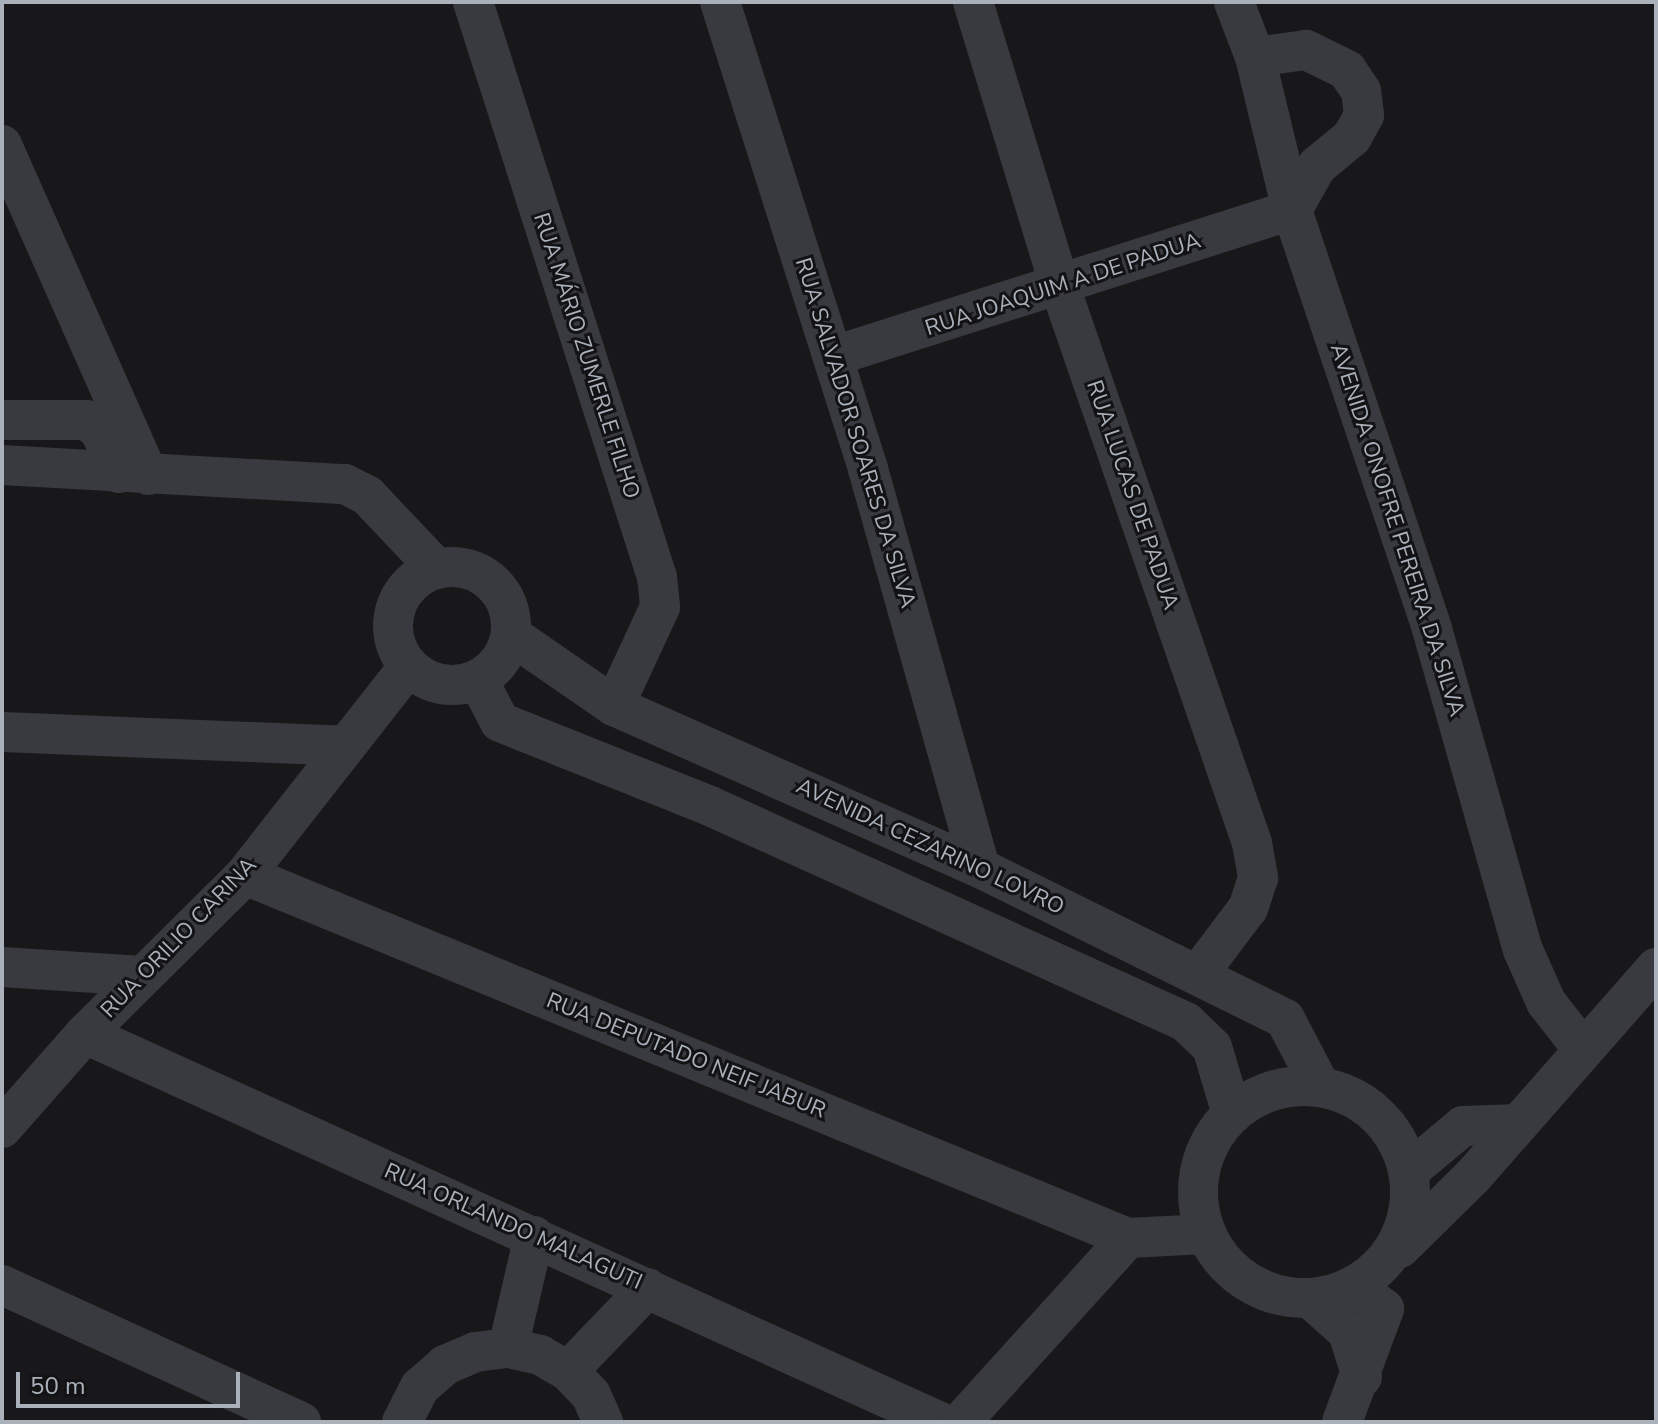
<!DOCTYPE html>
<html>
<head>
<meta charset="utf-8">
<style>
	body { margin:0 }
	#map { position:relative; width:1658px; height:1424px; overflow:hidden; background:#18181a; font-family:"Nunito Sans",sans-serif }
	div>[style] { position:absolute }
	.minor>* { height:40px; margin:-20px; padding:0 20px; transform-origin:20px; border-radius:20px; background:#383a3f }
	.minor>.ring { margin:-20px; padding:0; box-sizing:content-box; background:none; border:40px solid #383a3f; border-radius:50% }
	span { translate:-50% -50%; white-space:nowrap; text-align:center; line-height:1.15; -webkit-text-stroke:6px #131315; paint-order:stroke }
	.street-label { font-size:22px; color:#aab1ba }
	.frame { position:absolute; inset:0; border:4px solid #aab1ba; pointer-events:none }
	.scale { position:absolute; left:16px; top:1372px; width:224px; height:36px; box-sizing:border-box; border:4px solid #aab1ba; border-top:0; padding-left:10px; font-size:24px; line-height:28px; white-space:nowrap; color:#aab1ba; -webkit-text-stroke:6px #131315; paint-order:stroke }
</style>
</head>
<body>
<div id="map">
	<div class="minor">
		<i style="left:473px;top:2px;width:604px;rotate:72.26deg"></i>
		<i style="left:657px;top:577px;width:30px;rotate:84deg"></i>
		<i style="left:660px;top:607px;width:109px;rotate:114.9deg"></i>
		<i style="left:720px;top:2px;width:490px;rotate:72.4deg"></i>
		<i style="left:868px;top:469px;width:414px;rotate:74.3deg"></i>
		<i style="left:973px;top:2px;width:298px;rotate:73deg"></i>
		<i style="left:1060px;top:287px;width:588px;rotate:70.95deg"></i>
		<i style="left:1252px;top:843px;width:36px;rotate:80deg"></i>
		<i style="left:1258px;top:878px;width:32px;rotate:108deg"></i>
		<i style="left:1248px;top:908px;width:81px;rotate:127deg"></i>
		<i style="left:1234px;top:2px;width:59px;rotate:69.1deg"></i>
		<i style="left:1255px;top:57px;width:157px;rotate:76.4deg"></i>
		<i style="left:1292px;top:210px;width:442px;rotate:71.5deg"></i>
		<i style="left:1432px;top:629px;width:334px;rotate:74.2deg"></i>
		<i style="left:1523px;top:950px;width:57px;rotate:66.1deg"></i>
		<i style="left:1546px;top:1002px;width:57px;rotate:52.1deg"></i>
		<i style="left:2px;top:145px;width:361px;rotate:66.1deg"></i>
		<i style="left:834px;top:356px;width:481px;rotate:-17.7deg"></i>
		<i style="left:1292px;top:210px;width:51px;rotate:-60.4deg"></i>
		<i style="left:1317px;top:166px;width:45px;rotate:-39.6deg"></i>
		<i style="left:1352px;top:137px;width:25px;rotate:-61deg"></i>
		<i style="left:1364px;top:115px;width:24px;rotate:-97deg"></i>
		<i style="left:1361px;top:91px;width:25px;rotate:-124deg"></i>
		<i style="left:1347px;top:70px;width:46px;rotate:-154deg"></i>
		<i style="left:1306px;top:50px;width:51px;rotate:172.2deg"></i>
		<i style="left:2px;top:420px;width:85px"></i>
		<i style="left:87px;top:420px;width:17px;rotate:40deg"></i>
		<i style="left:100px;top:431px;width:46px;rotate:65.7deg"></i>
		<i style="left:2px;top:465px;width:344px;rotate:3.2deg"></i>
		<i style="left:345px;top:484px;width:25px;rotate:27deg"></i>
		<i style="left:367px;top:495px;width:102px;rotate:46.6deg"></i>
		<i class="ring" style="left:393px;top:567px;width:78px;height:78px"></i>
		<i style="left:511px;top:635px;width:125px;rotate:34.6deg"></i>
		<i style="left:614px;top:706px;width:400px;rotate:23.9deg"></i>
		<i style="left:980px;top:868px;width:340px;rotate:26.3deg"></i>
		<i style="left:1285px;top:1019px;width:76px;rotate:62.4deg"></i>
		<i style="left:478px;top:680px;width:47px;rotate:62.4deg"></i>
		<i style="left:500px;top:722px;width:226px;rotate:21.8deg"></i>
		<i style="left:710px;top:806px;width:523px;rotate:24.41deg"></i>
		<i style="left:1186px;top:1022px;width:36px;rotate:44deg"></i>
		<i style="left:1212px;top:1047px;width:70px;rotate:73.4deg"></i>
		<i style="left:2px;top:732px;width:343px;rotate:2.3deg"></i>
		<i style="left:245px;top:875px;width:955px;rotate:22.35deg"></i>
		<i style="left:2px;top:967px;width:140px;rotate:3.7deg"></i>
		<i style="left:85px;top:1034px;width:939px;rotate:24.41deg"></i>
		<i class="ring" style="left:1198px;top:1086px;width:172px;height:172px"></i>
		<i style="left:2px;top:1128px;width:125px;rotate:-48.6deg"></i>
		<i style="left:85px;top:1034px;width:226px;rotate:-44.8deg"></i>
		<i style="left:245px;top:875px;width:264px;rotate:-51.9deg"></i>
		<i style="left:1409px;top:1171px;width:70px;rotate:-39.8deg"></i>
		<i style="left:1463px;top:1126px;width:55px;rotate:-2.1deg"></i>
		<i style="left:1400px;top:1248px;width:104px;rotate:-44.6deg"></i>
		<i style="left:1474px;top:1175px;width:276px;rotate:-48.7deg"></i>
		<i style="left:2px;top:1285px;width:329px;rotate:24.6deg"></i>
		<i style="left:1311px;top:1299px;width:50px;rotate:41.7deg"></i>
		<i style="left:1348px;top:1332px;width:47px;rotate:72.7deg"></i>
		<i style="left:508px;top:1348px;width:115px;rotate:-76.9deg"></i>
		<i style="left:568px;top:1371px;width:115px;rotate:-46.1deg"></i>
		<i style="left:402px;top:1422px;width:39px;rotate:-63deg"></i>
		<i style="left:420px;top:1387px;width:33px;rotate:-41deg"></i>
		<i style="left:445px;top:1365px;width:33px;rotate:-23deg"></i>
		<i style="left:475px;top:1352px;width:33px;rotate:-7deg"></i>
		<i style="left:508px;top:1348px;width:33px;rotate:12deg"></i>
		<i style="left:540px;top:1355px;width:32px;rotate:30deg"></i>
		<i style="left:568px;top:1371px;width:33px;rotate:46deg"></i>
		<i style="left:591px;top:1395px;width:30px;rotate:66deg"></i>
		<i style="left:961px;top:1422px;width:248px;rotate:-47.8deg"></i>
		<i style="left:1128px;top:1238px;width:78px;rotate:-2.9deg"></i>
		<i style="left:1342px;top:1422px;width:121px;rotate:-69.6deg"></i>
		<i style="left:1384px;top:1309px;width:37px;rotate:-142deg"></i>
	</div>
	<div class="street-label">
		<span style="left:1063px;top:285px;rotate:-18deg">RUA JOAQUIM A DE PADUA</span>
		<span style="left:586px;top:356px;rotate:72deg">RUA MÁRIO ZUMERLE FILHO</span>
		<span style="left:855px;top:433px;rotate:73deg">RUA SALVADOR SOARES DA SILVA</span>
		<span style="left:1132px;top:495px;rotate:71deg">RUA LUCAS DE PADUA</span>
		<span style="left:1397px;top:530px;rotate:72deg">AVENIDA ONOFRE PEREIRA DA SILVA</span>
		<span style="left:930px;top:847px;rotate:25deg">AVENIDA CEZARINO LOVRO</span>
		<span style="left:179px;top:938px;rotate:-46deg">RUA ORILIO CARINA</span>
		<span style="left:686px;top:1056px;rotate:22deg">RUA DEPUTADO NEIF JABUR</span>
		<span style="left:513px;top:1227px;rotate:24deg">RUA ORLANDO MALAGUTI</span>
	</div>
	<div class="frame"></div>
	<div class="scale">50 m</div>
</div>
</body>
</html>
